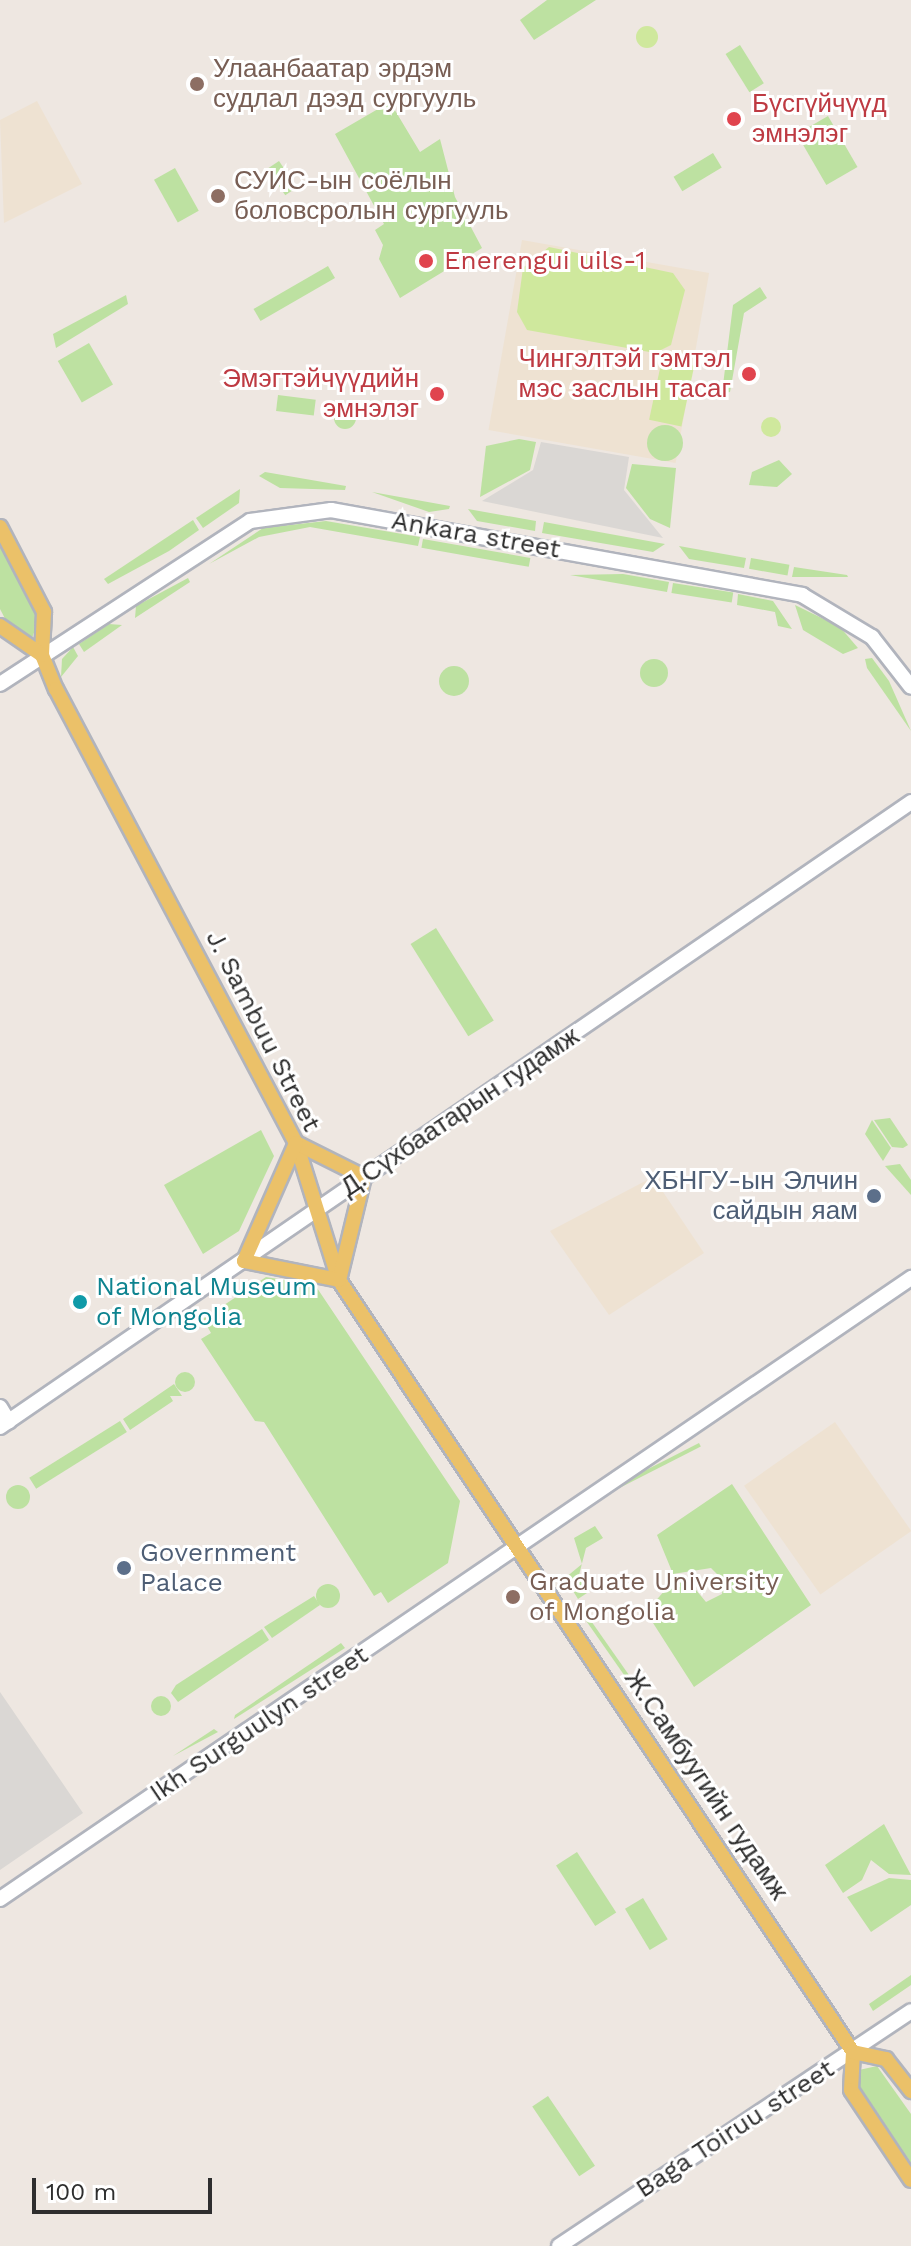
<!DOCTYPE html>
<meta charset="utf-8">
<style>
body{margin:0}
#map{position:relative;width:911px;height:2246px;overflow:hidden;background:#eee7e1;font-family:"Work Sans",sans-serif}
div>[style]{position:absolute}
.education>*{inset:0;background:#eee2d2;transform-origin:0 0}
.green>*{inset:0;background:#bde1a1;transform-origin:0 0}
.round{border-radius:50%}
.pitch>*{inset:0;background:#cfe89d;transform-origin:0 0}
.plaza>*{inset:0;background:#dad7d4}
.roads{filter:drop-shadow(2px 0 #b1b4bd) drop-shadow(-2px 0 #b1b4bd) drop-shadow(0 2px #b1b4bd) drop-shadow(0 -2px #b1b4bd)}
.secondary>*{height:14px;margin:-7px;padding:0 7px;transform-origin:7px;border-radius:7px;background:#fff}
.primary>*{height:14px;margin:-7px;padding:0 7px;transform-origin:7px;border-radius:7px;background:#ebc169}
.dots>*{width:22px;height:22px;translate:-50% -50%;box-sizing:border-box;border:4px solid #fff;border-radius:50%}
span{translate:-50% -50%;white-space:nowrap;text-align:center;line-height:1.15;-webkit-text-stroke:6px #fff;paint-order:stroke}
.education-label{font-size:26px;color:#785e54}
.left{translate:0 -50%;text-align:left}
.health-label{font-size:26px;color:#be3a42}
.right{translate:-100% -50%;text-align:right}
.street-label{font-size:26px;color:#2e2e2e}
.service-label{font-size:26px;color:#4e5e75}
.culture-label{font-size:26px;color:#0d838f}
.scale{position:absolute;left:32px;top:2178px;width:180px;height:36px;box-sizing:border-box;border:4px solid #2e2e2e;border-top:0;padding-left:10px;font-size:24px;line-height:28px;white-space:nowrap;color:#2e2e2e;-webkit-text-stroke:6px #fff;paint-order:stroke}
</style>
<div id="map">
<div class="education">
<i style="clip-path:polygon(37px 101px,82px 184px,4px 223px,0 120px)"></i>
<i style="left:522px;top:240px;width:190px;height:193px;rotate:10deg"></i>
<i style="clip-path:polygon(653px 1177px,704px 1253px,609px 1315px,550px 1231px)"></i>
<i style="left:835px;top:1422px;width:133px;height:111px;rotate:55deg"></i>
</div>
<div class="green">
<i style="clip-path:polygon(547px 0,596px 0,534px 40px,520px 20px)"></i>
<i style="left:740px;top:45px;width:45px;height:17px;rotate:58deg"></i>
<i style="clip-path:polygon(390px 102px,420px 152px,440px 139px,455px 197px,482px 248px,400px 298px,379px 259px,383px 245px,375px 230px,384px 224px,335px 134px)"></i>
<i style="left:828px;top:116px;width:59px;height:36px;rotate:60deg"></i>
<i style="left:713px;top:153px;width:17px;height:46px;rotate:59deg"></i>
<i style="left:279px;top:161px;width:32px;height:14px;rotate:56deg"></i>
<i style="left:175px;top:168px;width:49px;height:24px;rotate:61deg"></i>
<i style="left:328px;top:266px;width:14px;height:86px;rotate:60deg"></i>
<i style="clip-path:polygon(760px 287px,767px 298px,744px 313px,730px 392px,722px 393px,733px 305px)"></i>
<i style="clip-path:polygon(126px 295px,128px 304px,56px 348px,53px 334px)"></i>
<i style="left:89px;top:343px;width:48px;height:36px;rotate:60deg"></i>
<i style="left:278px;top:395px;width:38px;height:16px;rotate:7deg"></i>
<i class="round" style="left:334px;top:407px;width:22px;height:22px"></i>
<i class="round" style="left:647px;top:425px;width:36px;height:36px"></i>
<i style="clip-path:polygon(519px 439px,536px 442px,530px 470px,480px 497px,486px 446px)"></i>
<i style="clip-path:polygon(779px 460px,792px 474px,777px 487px,749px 485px,752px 472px)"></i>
<i style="clip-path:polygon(632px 464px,676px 468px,670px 528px,650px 519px,626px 488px)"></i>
<i style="clip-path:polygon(265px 472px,346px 486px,345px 490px,280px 488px,259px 476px)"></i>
<i style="clip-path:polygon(240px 489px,239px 503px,203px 528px,196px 518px)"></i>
<i style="clip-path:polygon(372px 492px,450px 506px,449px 509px,429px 512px)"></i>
<i style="clip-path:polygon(468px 509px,536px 521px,535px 531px,477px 521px)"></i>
<i style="clip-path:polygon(193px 520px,199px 530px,169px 551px,108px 584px,104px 579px)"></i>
<i style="clip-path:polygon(326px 521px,420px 537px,418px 546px,310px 527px,259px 537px,209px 564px,263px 528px)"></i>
<i style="clip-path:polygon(544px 522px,665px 544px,653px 552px,542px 533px)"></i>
<i style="left:423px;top:539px;width:109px;height:9px;rotate:10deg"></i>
<i style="clip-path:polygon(0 542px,40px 617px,32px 638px,11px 630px,0 609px)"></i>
<i style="clip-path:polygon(679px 546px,746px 558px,744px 568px,689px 559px)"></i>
<i style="left:751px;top:558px;width:39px;height:11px;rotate:10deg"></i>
<i style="clip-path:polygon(794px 567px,847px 575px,848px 577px,792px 577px)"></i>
<i style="clip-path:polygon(623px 574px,669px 582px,667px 592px,570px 575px)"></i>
<i style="clip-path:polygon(188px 578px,190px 582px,135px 618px,136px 606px)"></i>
<i style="left:673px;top:583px;width:61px;height:10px;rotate:9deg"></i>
<i style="clip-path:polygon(738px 594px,773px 601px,792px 629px,778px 626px,775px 612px,737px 605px)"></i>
<i style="clip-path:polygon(795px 605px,840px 627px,858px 648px,843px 654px,803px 630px)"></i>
<i style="clip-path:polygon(109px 624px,122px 625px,84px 652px,79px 644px)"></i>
<i style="clip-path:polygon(73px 647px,78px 656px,61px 677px,62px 659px)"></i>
<i style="clip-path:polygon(872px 658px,889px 681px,911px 731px,867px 668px,865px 659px)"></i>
<i class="round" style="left:640px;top:659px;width:28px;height:28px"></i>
<i class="round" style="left:439px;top:666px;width:30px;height:30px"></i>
<i style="left:436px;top:928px;width:109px;height:30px;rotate:58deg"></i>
<i style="clip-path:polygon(890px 1118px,908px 1145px,903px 1148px,892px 1147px,874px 1120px)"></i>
<i style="clip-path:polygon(872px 1120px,891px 1148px,883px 1161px,865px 1134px)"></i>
<i style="clip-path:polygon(261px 1130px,274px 1156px,239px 1231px,203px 1254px,164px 1185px)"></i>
<i style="clip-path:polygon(900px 1164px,911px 1180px,911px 1195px,885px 1166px)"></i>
<i style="clip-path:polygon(266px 1277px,315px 1285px,460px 1501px,448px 1563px,388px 1603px,381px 1592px,374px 1596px,264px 1422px,255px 1421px,201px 1339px,211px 1333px,203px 1319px)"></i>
<i class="round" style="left:175px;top:1372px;width:20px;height:20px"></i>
<i style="clip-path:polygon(174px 1384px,182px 1396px,170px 1396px,173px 1401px,130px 1430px,123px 1419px)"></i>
<i style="left:120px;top:1421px;width:13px;height:107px;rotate:58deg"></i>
<i style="left:699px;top:1443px;width:4px;height:115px;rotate:63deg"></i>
<i style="clip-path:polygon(732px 1484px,811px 1605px,694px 1687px,646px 1612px,672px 1582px,691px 1584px,706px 1602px,722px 1594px,724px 1581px,711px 1568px,673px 1574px,657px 1535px)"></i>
<i class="round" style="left:6px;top:1485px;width:24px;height:24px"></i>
<i style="clip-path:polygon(595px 1526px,603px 1538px,586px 1548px,579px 1575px,590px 1591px,578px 1599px,565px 1578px,582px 1564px,574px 1538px)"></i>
<i class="round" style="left:316px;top:1584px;width:24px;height:24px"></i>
<i style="clip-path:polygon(314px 1596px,320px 1605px,272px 1638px,264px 1627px)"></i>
<i style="left:582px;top:1608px;width:102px;height:4px;rotate:55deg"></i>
<i style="clip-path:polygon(262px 1629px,269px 1640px,178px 1702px,171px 1693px,176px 1685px)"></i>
<i style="clip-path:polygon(341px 1643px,345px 1648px,234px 1719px,235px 1715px)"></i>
<i class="round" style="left:151px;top:1696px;width:20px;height:20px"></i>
<i style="clip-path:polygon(214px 1729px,218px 1732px,173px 1756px)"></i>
<i style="clip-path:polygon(884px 1824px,911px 1875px,889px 1874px,871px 1860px,862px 1880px,843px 1893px,825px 1865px)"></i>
<i style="left:577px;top:1852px;width:72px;height:25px;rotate:57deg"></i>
<i style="clip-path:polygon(889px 1878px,911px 1880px,911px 1905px,871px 1932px,847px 1897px)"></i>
<i style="left:643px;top:1898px;width:48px;height:21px;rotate:59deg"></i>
<i style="clip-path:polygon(911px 1975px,911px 1985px,873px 2011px,869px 2004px)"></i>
<i style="clip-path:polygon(877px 2066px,911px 2114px,911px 2163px,860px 2087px,859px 2070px)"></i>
<i style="left:548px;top:2096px;width:84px;height:19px;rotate:56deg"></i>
</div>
<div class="pitch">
<i class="round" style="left:636px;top:26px;width:22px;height:22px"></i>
<i style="clip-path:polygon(549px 247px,673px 273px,685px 290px,671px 345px,655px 353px,527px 330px,517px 312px,523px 268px)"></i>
<i style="left:662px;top:359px;width:33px;height:62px;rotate:12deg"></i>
<i class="round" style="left:761px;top:417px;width:20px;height:20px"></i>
</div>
<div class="plaza">
<i style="clip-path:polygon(541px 442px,629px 457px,624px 490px,663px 538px,482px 501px,533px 470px)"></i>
<i style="clip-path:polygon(0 1692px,83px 1813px,0 1870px)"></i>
</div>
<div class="roads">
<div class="secondary">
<i style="left:0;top:684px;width:298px;rotate:-33.1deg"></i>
<i style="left:250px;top:521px;width:82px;rotate:-7.7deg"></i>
<i style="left:331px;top:510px;width:479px;rotate:10.2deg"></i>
<i style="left:802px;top:595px;width:82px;rotate:31deg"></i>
<i style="left:872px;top:637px;width:63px;rotate:52deg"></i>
<i style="left:0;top:1407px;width:17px;rotate:59deg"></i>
<i style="left:0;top:1427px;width:1105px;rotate:-34.45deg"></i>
<i style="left:0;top:1899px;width:1103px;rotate:-34.28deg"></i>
<i style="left:559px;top:2246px;width:423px;rotate:-33.7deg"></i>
</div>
<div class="primary">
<i style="left:0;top:527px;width:96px;rotate:62.6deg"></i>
<i style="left:44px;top:612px;width:43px;rotate:92.7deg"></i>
<i style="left:42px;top:655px;width:37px;rotate:68deg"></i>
<i style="left:56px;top:689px;width:514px;rotate:62.14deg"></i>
<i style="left:296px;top:1143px;width:144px;rotate:72.6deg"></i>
<i style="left:339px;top:1280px;width:927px;rotate:56.34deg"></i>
<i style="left:0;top:626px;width:51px;rotate:34.6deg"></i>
<i style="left:296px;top:1143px;width:76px;rotate:26.6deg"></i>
<i style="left:364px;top:1177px;width:106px;rotate:103.6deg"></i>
<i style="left:339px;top:1280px;width:97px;rotate:-168.7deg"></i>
<i style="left:244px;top:1261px;width:129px;rotate:-66.2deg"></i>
<i style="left:853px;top:2052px;width:38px;rotate:93deg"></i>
<i style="left:851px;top:2090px;width:108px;rotate:56.3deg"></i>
<i style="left:853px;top:2052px;width:34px;rotate:12deg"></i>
<i style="left:886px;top:2059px;width:41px;rotate:52deg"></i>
</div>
</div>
<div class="dots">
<i style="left:197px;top:84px;background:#8d6e63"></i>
<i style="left:734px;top:119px;background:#e0444e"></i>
<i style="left:218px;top:196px;background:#8d6e63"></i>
<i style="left:426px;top:261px;background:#e0444e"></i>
<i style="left:749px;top:374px;background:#e0444e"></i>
<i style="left:437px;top:394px;background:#e0444e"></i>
<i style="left:874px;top:1196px;background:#5c6f8a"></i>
<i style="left:80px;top:1302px;background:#0f9aa8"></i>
<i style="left:124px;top:1568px;background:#5c6f8a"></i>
<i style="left:513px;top:1597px;background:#8d6e63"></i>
</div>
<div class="education-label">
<span class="left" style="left:213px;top:84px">Улаанбаатар эрдэм<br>судлал дээд сургууль</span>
<span class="left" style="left:234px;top:196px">СУИС-ын соёлын<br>боловсролын сургууль</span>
<span class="left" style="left:529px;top:1597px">Graduate University<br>of Mongolia</span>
</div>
<div class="health-label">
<span class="left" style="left:752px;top:119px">Бүсгүйчүүд<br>эмнэлэг</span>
<span class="left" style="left:444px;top:261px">Enerengui uils-1</span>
<span class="right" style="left:731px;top:374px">Чингэлтэй гэмтэл<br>мэс заслын тасаг</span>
<span class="right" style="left:419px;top:394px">Эмэгтэйчүүдийн<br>эмнэлэг</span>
</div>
<div class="street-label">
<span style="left:476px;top:535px;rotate:10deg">Ankara street</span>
<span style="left:263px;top:1031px;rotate:63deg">J. Sambuu Street</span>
<span style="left:460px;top:1112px;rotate:-34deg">Д.Сүхбаатарын гудамж</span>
<span style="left:259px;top:1724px;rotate:-34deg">Ikh Surguulyn street</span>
<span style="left:706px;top:1785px;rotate:56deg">Ж.Самбуугийн гудамж</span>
<span style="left:735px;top:2129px;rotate:-33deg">Baga Toiruu street</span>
</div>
<div class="service-label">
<span class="right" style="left:858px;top:1196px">ХБНГУ-ын Элчин<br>сайдын яам</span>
<span class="left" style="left:140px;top:1568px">Government<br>Palace</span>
</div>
<div class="culture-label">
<span class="left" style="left:96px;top:1302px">National Museum<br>of Mongolia</span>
</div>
<div class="scale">100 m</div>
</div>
